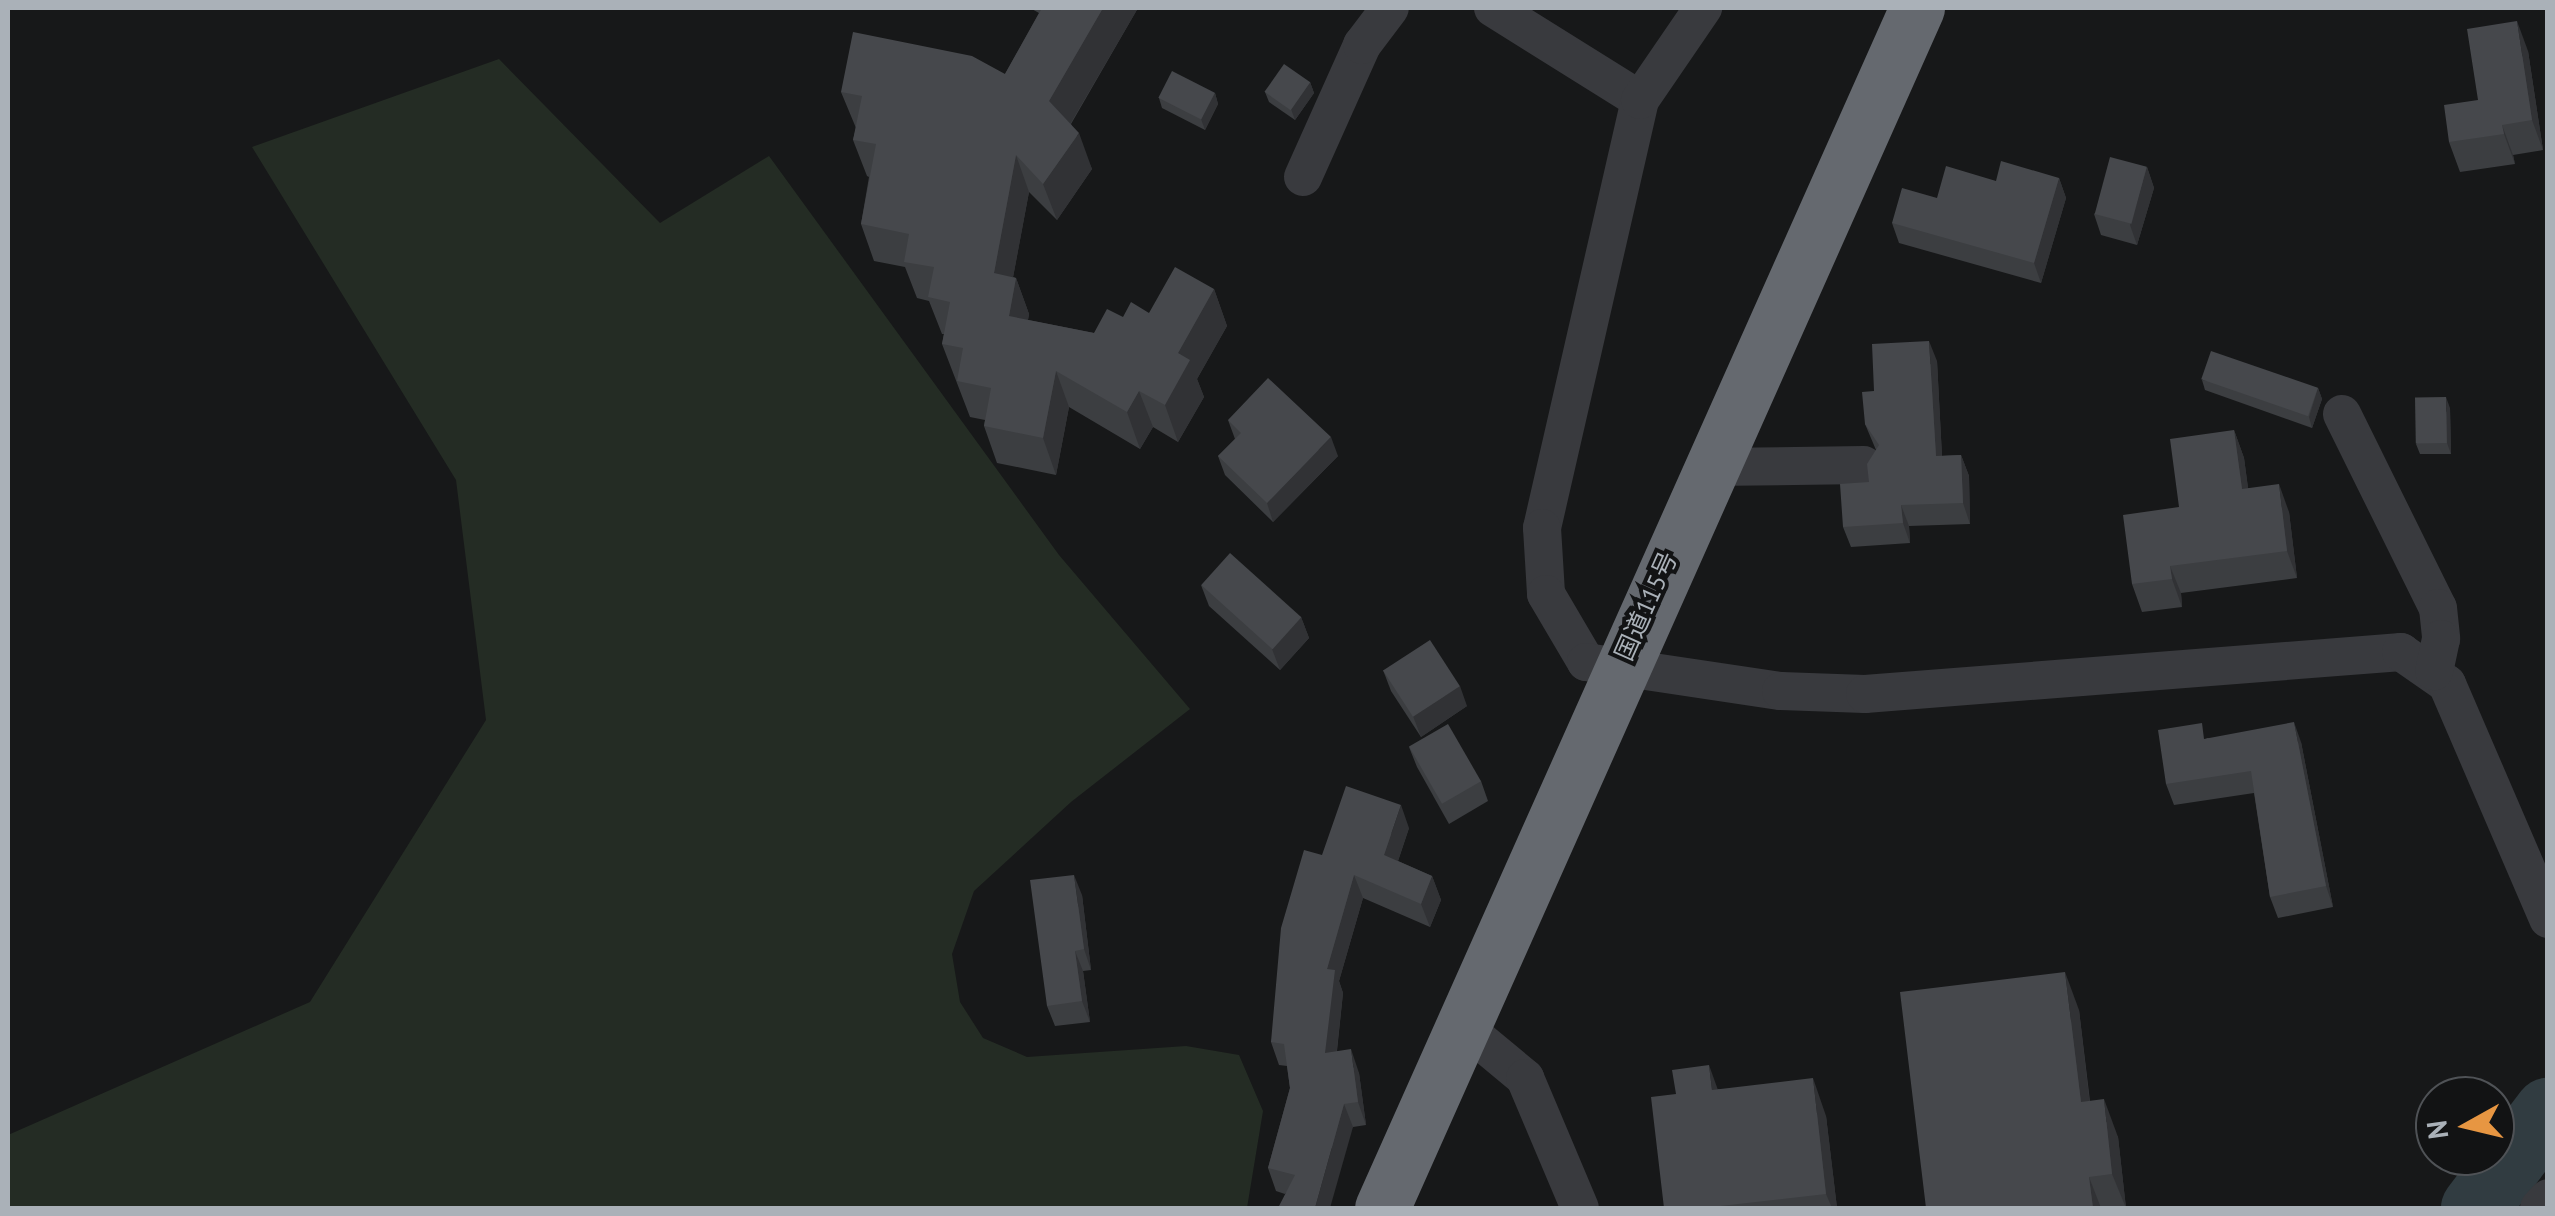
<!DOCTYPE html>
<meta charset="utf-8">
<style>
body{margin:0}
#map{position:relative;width:2555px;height:1216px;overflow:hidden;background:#171819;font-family:"PT Sans","Noto Sans JP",sans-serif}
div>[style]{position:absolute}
.green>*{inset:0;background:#242c24}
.river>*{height:68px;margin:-34px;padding:0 34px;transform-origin:34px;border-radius:34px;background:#313c41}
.street>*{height:38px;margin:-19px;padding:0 19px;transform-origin:19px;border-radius:19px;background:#393a3e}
.highway>*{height:55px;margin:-27.5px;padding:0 27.5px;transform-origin:27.5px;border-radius:27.5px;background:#65696f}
.wall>*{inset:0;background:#3c3e41}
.shaded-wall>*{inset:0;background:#313235}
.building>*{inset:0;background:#46484c;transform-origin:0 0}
span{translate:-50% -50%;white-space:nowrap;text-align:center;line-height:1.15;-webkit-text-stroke:8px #121314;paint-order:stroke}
.street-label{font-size:25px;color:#aab1b8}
.frame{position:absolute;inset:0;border:10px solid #aab1b8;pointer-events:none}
.north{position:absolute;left:2415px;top:1076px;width:100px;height:100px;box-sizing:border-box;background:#121314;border:2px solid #4f5256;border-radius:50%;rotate:262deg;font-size:28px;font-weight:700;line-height:40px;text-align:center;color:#aab1b8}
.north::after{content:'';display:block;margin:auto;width:35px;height:45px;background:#e79642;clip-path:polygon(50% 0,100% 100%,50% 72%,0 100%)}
</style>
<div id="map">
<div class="green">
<i style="clip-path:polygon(499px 59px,660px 223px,769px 156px,1059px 555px,1190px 709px,1071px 802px,974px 891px,952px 954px,960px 1002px,983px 1038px,1027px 1057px,1186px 1046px,1239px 1055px,1263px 1111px,1247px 1208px,8px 1208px,8px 1135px,310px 1002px,486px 720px,456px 480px,252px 147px)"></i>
</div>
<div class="river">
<i style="left:2475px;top:1208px;width:121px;rotate:-52.8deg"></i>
</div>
<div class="street">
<i style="left:1493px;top:8px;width:173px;rotate:32deg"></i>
<i style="left:1640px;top:100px;width:439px;rotate:102.9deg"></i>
<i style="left:1542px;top:528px;width:66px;rotate:86.5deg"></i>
<i style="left:1546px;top:594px;width:79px;rotate:59.5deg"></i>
<i style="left:1586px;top:662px;width:197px;rotate:8.5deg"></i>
<i style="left:1781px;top:691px;width:84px;rotate:2deg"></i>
<i style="left:1865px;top:694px;width:538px;rotate:-4.48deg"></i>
<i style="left:2401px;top:652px;width:56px;rotate:34.8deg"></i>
<i style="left:2447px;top:684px;width:256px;rotate:66.7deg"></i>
<i style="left:1640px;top:100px;width:112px;rotate:-55.6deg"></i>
<i style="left:1303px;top:177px;width:145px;rotate:-65.9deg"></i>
<i style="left:1362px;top:45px;width:46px;rotate:-52.9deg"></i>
<i style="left:2342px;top:414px;width:216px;rotate:63.7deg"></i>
<i style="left:2438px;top:608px;width:31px;rotate:84deg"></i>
<i style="left:2441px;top:639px;width:33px;rotate:102deg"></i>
<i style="left:1709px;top:467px;width:155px;rotate:-0.7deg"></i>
<i style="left:1466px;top:1029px;width:77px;rotate:39.7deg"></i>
<i style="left:1525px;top:1078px;width:141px;rotate:67.1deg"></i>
<i style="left:2539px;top:1208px;width:13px;rotate:-48deg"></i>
</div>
<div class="highway">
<i style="left:1382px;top:1208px;width:1314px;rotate:-65.97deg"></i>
</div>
<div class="wall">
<i style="clip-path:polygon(1030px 8px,1138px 8px,1071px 124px,1092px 169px,1057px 220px,1029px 192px,1013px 277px,1016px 278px,1029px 314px,1028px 320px,1094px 333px,1123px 317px,1149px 313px,1214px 289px,1227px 326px,1197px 379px,1204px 397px,1178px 442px,1153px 427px,1140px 449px,1069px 407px,1056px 475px,997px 463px,984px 426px,985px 420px,970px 417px,942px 344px,944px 334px,942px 334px,929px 301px,917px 298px,905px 267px,874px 261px,861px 224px,869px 177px,867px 176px,853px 140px,856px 128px,841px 92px,1005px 74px,1039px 13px)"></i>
<i style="clip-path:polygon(2528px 51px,2543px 150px,2513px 155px,2515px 164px,2460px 172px,2449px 142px,2478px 100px)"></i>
<i style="clip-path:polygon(1310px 82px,1314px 93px,1295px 120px,1269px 102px,1265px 92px)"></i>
<i style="clip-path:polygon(1215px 93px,1218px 104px,1205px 130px,1162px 108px,1159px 98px)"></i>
<i style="clip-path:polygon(2147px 167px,2154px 188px,2137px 245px,2101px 235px,2094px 214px)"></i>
<i style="clip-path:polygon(2059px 178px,2066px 198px,2041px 283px,1899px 243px,1892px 223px,1937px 198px,1996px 181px)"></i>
<i style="clip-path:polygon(1937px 361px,1942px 456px,1961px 455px,1969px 476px,1970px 524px,1909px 526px,1910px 543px,1851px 547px,1843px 527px,1869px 482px,1876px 450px,1865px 424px,1874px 391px)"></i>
<i style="clip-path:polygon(2202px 380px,2318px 388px,2322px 399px,2312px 428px,2205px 390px)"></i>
<i style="clip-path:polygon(2450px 408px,2451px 454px,2420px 454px,2416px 444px)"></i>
<i style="clip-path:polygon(1228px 420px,1338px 456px,1273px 522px,1225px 475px,1218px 456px,1235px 439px)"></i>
<i style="clip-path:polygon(2234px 430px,2244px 458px,2248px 488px,2289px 512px,2297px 578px,2181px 593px,2182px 607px,2142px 612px,2132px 584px,2179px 507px)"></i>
<i style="clip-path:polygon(1201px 585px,1301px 617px,1309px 638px,1280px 670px,1209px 606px)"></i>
<i style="clip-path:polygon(1383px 670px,1467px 706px,1421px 737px,1391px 691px)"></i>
<i style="clip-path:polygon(2207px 738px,2301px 742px,2333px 907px,2278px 918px,2270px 897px,2254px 793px,2174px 805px,2166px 784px)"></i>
<i style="clip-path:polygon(1409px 747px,1481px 781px,1488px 801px,1449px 824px,1417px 767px)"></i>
<i style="clip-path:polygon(1409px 828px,1398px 861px,1432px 876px,1441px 900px,1430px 927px,1363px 898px,1339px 981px,1343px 993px,1337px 1051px,1359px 1073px,1366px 1125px,1353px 1127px,1285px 1194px,1276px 1191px,1268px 1168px,1290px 1088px,1287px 1066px,1279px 1065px,1271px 1042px,1322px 855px)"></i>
<i style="clip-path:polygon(1082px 895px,1091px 970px,1083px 971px,1090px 1022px,1055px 1026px,1047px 1006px)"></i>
<i style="clip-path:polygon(2079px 1010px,2090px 1101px,2118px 1137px,2126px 1208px,1926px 1208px)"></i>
<i style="clip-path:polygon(1718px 1089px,1826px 1116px,1837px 1208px,1664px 1208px)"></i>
</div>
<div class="shaded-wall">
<i style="clip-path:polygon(1103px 8px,1138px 8px,1062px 138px,1049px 101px)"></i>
<i style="clip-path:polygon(2517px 21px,2528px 51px,2543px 150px,2532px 120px)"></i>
<i style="clip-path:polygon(1310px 82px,1314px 93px,1295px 120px,1291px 109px)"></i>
<i style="clip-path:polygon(1215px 93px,1218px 104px,1205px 130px,1201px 119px)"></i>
<i style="clip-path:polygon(2502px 125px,2513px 155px,2515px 164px,2504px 134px)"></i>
<i style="clip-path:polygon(1079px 133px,1092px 169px,1057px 220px,1043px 184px)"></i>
<i style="clip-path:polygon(1016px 155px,1029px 192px,1007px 310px,994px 273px)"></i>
<i style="clip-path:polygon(2147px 167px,2154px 188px,2137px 245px,2130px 225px)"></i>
<i style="clip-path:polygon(2059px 178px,2066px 198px,2041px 283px,2034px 263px)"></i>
<i style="clip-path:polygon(1016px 278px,1029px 314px,1022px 353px,1009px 316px)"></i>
<i style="clip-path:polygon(1214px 289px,1227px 326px,1197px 379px,1204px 397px,1178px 442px,1165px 405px,1178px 353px)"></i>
<i style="clip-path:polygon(1929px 341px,1937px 361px,1943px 476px,1936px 456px)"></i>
<i style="clip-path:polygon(1056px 371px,1069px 407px,1056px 475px,1043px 438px)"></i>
<i style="clip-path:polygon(2318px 388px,2322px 399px,2312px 428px,2309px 417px)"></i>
<i style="clip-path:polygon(1139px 391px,1153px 427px,1140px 449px,1127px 412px)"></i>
<i style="clip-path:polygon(2446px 397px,2450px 408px,2451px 454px,2447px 443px)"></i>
<i style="clip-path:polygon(2234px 430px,2244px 458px,2252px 517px,2242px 489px)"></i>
<i style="clip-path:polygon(1331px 437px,1338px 456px,1273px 522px,1267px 503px)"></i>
<i style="clip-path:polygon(1961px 455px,1969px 476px,1970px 524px,1963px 503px)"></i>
<i style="clip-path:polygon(2279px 484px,2289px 512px,2297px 578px,2287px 551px)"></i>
<i style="clip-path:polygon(1901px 505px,1909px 526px,1910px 543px,1903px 523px)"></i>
<i style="clip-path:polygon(2170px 566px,2181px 593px,2182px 607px,2172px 579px)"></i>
<i style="clip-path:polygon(1301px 617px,1309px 638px,1280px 670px,1272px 649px)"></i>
<i style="clip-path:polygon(1460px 686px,1467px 706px,1421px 737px,1413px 716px)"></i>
<i style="clip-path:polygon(2294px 722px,2301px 742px,2333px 907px,2326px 886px)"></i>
<i style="clip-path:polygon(1401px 805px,1409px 828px,1392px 879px,1384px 855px)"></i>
<i style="clip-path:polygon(1074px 875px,1082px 895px,1091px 970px,1084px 949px)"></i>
<i style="clip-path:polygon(1354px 875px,1363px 898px,1339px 981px,1343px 993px,1334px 1076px,1325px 1053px,1327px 969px)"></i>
<i style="clip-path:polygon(1432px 876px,1441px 900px,1430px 927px,1421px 904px)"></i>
<i style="clip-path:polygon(1075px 951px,1083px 971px,1090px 1022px,1082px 1001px)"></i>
<i style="clip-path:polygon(2065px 972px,2079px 1010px,2094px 1140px,2081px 1102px)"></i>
<i style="clip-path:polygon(1351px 1049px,1359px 1073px,1366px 1125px,1358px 1102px)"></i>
<i style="clip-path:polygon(1709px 1065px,1723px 1104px,1712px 1090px)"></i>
<i style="clip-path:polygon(1813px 1078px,1826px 1116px,1837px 1208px,1832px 1208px,1826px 1194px)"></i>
<i style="clip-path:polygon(2104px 1099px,2118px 1137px,2126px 1208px,2112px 1174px)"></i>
<i style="clip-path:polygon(1344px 1104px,1353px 1127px,1330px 1208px,1315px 1208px)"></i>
<i style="clip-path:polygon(2089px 1177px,2101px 1208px,2093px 1208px)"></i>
</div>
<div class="building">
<i style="clip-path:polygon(1042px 8px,1103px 8px,1049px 101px,1079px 133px,1043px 184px,1016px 155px,994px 273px,1016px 278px,1009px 316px,1094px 333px,1107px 309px,1123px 317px,1131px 302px,1149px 313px,1175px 267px,1214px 289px,1178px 353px,1190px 360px,1165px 405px,1139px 391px,1127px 412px,1056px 371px,1043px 438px,984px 426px,991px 388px,957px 381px,963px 348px,942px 344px,950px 302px,928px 297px,934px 267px,904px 262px,909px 234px,861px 224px,876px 144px,853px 140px,862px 96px,841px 92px,853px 32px,972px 56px,1005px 74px)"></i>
<i style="clip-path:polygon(2517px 21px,2532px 120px,2502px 125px,2504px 134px,2449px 142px,2444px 105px,2478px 100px,2467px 29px)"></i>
<i style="left:1284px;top:64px;width:32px;height:34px;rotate:35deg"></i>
<i style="left:1172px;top:71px;width:48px;height:30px;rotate:27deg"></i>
<i style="left:2110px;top:157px;width:38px;height:59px;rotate:15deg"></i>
<i style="clip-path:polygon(2001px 161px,2059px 178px,2034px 263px,1892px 223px,1902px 188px,1937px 198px,1946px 166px,1996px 181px)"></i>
<i style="clip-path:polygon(1929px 341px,1936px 456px,1961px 455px,1963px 503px,1901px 505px,1903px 523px,1843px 527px,1840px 484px,1869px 482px,1867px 464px,1879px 445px,1865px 424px,1862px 392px,1874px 391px,1872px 344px)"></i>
<i style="left:2211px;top:351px;width:113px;height:30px;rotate:19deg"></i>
<i style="clip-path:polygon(1268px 378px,1331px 437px,1267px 503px,1218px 456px,1241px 433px,1228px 420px)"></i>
<i style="left:2446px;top:397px;width:46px;height:31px;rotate:89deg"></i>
<i style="clip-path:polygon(2234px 430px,2242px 489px,2279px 484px,2287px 551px,2170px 566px,2172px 579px,2132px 584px,2123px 515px,2179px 507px,2170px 439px)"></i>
<i style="left:1230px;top:553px;width:96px;height:43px;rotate:42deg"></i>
<i style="left:1430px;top:640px;width:55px;height:56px;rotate:57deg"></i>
<i style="clip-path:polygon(2294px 722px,2326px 886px,2270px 897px,2251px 771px,2166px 784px,2158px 730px,2202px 723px,2204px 739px)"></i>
<i style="left:1448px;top:724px;width:66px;height:45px;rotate:60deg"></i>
<i style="clip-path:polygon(1346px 786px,1401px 805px,1384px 855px,1432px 876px,1421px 904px,1354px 875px,1327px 969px,1335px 970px,1325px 1053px,1351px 1049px,1358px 1102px,1344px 1104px,1315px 1208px,1278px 1208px,1295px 1175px,1268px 1168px,1290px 1088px,1284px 1044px,1271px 1042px,1281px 928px,1304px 850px,1322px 855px)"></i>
<i style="clip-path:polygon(1074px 875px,1084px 949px,1075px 951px,1082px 1001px,1047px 1006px,1030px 880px)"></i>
<i style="clip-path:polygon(2065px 972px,2081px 1102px,2104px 1099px,2112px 1174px,2089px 1177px,2093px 1208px,1926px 1208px,1900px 992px)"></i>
<i style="clip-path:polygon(1709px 1065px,1712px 1090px,1813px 1078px,1826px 1194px,1703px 1208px,1664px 1208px,1651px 1097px,1676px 1094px,1672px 1070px)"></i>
</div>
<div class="street-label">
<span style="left:1646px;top:606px;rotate:-66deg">国道115号</span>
</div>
<div class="frame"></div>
<div class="north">N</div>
</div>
